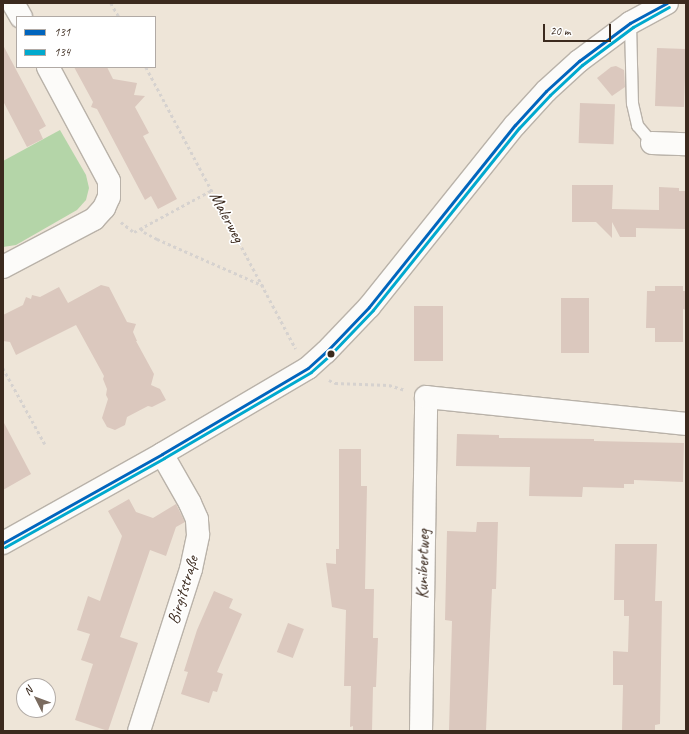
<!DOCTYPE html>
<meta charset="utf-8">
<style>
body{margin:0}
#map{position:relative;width:689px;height:734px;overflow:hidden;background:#eee5d8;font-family:Caveat,sans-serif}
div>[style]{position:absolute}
.green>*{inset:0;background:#b4d5a8}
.building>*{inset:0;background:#dbc8be;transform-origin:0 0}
.path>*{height:2.5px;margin-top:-1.25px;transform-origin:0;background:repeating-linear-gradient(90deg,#d6d2cf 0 3px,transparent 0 6px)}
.roads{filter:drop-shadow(1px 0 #b9b2a9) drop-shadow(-1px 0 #b9b2a9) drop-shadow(0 1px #b9b2a9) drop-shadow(0 -1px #b9b2a9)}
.service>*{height:11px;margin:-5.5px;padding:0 5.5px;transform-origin:5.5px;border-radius:5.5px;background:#fcfbf9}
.minor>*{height:22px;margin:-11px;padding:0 11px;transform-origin:11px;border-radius:11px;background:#fcfbf9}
.tertiary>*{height:22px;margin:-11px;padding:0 11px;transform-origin:11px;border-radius:11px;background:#fcfbf9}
.bus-1>*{height:3px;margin:-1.5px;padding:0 1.5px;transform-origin:1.5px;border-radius:1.5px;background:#0065bd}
.bus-2>*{height:3px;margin:-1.5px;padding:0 1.5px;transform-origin:1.5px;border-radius:1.5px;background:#00a9ce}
.dots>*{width:11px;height:11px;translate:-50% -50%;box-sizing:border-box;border:2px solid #fff;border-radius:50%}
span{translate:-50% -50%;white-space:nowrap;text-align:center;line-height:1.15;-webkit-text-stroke:3.5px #fff;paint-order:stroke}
.street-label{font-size:17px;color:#3b2a1e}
.frame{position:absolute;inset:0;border:4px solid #3b2a1e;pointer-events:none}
.legend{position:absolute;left:16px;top:16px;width:140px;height:52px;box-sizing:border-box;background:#fff;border:1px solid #b1aaa5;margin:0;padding:5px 7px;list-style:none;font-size:12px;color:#3b2a1e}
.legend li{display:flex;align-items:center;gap:8px;height:20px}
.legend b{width:20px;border:1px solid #b1aaa5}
.north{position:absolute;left:16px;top:678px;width:40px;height:40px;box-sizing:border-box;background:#fff;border:1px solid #b1aaa5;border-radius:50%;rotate:312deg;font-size:11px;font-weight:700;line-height:16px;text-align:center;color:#3b2a1e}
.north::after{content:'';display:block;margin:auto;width:14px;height:18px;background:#7a6b5f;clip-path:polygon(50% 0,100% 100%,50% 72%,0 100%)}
.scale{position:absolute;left:543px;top:24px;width:68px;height:18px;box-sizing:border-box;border:2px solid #3b2a1e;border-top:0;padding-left:5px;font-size:12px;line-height:14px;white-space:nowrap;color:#3b2a1e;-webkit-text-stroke:3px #fff;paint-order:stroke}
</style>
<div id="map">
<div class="green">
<i style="clip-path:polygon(60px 130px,86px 175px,89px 188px,86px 200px,77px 210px,16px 245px,3px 247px,3px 161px)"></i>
</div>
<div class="building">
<i style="clip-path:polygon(3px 45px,46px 126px,39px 130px,43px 139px,27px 147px,3px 101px)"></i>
<i style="left:657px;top:48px;width:29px;height:58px;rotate:2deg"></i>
<i style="clip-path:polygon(616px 66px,624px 70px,625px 87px,612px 96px,597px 78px,611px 67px)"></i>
<i style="clip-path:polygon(74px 67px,107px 67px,113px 79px,137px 83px,134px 95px,145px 96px,135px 107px,149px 133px,143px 136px,177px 199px,158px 209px,151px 196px,145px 200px,97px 109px,91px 107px,93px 102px)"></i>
<i style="left:580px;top:103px;width:35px;height:40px;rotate:2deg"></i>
<i style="clip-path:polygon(572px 185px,613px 185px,612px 209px,659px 210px,659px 187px,679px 188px,679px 191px,686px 191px,686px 229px,636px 228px,636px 237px,620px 237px,612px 222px,612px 238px,596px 222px,572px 222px)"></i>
<i style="clip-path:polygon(101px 285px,109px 287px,127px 322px,136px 324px,133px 332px,137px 341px,136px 341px,154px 374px,151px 385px,160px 389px,166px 400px,152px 407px,148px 406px,127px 417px,125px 425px,115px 430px,107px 427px,102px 418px,108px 399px,106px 395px,107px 389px,103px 379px,104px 376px,76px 325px,16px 355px,10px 342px,3px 341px,3px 315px,23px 305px,26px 297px,31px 299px,32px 295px,40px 297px,59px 287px,68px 303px)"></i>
<i style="clip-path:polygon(655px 286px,683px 286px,683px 291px,686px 291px,686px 310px,683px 309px,683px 342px,655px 342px,655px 328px,646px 328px,647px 291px,655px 291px)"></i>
<i style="left:561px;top:298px;width:28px;height:55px"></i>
<i style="left:414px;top:306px;width:29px;height:55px"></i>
<i style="clip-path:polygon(3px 421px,31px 474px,3px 490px)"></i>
<i style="clip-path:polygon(457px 434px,499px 435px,499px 438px,594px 439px,594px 441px,684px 443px,683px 482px,634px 480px,634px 484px,624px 484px,624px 488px,583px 487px,582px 497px,529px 496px,530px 467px,456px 466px)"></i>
<i style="clip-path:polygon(339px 449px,361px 449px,361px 486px,367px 486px,365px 589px,374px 589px,373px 638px,378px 638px,376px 687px,373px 687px,372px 731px,353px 731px,353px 726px,350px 727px,351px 686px,344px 686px,346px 610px,332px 607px,326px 563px,336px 564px,336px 549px,339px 549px)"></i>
<i style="clip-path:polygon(129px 499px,136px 512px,153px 518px,176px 504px,185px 522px,176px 527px,166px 556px,150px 550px,120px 637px,138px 643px,108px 731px,75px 720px,93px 664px,81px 660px,90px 634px,77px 630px,88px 596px,100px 601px,122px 536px,108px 511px)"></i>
<i style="clip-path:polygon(477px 522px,498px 522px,496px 589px,492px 589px,486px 731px,449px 730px,452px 621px,445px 620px,447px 531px,476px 532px)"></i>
<i style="clip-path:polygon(615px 544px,657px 544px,655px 601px,662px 601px,660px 724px,655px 725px,655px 731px,622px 731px,623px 685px,613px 685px,613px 651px,628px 652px,629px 616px,624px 616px,624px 600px,614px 600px)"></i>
<i style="clip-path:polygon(214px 591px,233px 599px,229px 608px,242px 614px,217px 672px,223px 674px,217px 692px,213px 691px,209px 703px,181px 694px,188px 672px,184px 671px,197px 630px)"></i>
<i style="left:288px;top:623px;width:17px;height:31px;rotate:21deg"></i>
</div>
<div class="path">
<i style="left:111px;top:3px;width:16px;rotate:60deg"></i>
<i style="left:146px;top:67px;width:319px;rotate:62deg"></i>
<i style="left:121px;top:222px;width:16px;rotate:38deg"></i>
<i style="left:134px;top:232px;width:89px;rotate:-28.3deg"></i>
<i style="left:141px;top:228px;width:5px;rotate:53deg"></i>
<i style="left:144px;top:232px;width:15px;rotate:28deg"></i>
<i style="left:157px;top:239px;width:117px;rotate:23.7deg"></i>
<i style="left:3px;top:368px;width:87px;rotate:61.1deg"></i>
<i style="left:329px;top:380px;width:7px;rotate:27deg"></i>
<i style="left:335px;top:383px;width:54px;rotate:2.1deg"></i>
<i style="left:389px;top:385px;width:17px;rotate:17deg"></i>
</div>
<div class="roads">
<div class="service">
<i style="left:630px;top:23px;width:80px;rotate:88.6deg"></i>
<i style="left:632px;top:103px;width:23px;rotate:77deg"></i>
<i style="left:637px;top:125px;width:23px;rotate:50deg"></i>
</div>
<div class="minor">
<i style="left:13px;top:3px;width:16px;rotate:60deg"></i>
<i style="left:652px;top:143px;width:34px;rotate:2deg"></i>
<i style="left:3px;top:267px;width:103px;rotate:-27.8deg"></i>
<i style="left:94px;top:219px;width:15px;rotate:-48deg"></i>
<i style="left:104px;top:208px;width:12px;rotate:-66deg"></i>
<i style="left:109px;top:197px;width:16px;rotate:-90deg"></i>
<i style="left:109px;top:181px;width:129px;rotate:-118.2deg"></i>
<i style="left:139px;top:731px;width:170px;rotate:-72.2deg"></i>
<i style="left:191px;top:569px;width:35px;rotate:-78deg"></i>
<i style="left:198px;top:535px;width:16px;rotate:-94deg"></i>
<i style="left:197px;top:519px;width:17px;rotate:-114deg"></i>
<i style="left:190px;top:503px;width:56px;rotate:-119.7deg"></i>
<i style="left:421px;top:731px;width:334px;rotate:-89.1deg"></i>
<i style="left:426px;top:397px;width:261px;rotate:5.9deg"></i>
</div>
<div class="tertiary">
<i style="left:3px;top:543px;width:182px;rotate:-29.2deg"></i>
<i style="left:162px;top:454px;width:169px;rotate:-30.5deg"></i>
<i style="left:308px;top:368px;width:24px;rotate:-42deg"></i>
<i style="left:326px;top:352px;width:62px;rotate:-46.3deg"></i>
<i style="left:369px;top:307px;width:233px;rotate:-51.3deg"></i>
<i style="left:515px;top:125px;width:46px;rotate:-47.6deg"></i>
<i style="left:546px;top:91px;width:45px;rotate:-42.3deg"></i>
<i style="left:579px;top:61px;width:64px;rotate:-36.7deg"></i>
<i style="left:630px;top:23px;width:42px;rotate:-28.4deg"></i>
</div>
</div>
<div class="bus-1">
<i style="left:3px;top:543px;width:182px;rotate:-29.2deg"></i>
<i style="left:162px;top:454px;width:169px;rotate:-30.5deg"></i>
<i style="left:308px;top:368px;width:24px;rotate:-42deg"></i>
<i style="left:326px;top:352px;width:62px;rotate:-46.3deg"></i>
<i style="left:369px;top:307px;width:233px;rotate:-51.3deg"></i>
<i style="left:515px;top:125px;width:46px;rotate:-47.6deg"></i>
<i style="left:546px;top:91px;width:45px;rotate:-42.3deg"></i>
<i style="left:579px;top:61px;width:64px;rotate:-36.7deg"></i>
<i style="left:630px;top:23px;width:42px;rotate:-28.4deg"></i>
</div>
<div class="bus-2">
<i style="left:5px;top:547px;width:182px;rotate:-29.2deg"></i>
<i style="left:164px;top:458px;width:170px;rotate:-30.3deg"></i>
<i style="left:311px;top:372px;width:25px;rotate:-42deg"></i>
<i style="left:330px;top:355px;width:62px;rotate:-46.3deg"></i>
<i style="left:373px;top:310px;width:233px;rotate:-51.3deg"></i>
<i style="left:519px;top:128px;width:45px;rotate:-46.8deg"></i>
<i style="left:550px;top:95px;width:44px;rotate:-43.2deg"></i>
<i style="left:582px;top:65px;width:64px;rotate:-36.7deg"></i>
<i style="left:633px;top:27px;width:41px;rotate:-29.1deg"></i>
</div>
<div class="dots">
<i style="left:331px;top:354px;background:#3b2a1e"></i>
</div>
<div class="street-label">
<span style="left:227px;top:217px;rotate:62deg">Malerweg</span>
<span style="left:423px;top:564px;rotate:-89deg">Kunibertweg</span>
<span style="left:183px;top:590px;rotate:-73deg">Birgitstraße</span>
</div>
<div class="frame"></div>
<ul class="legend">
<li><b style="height:5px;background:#0065bd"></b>131</li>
<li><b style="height:5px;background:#00a9ce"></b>134</li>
</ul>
<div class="north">N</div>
<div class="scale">20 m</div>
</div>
